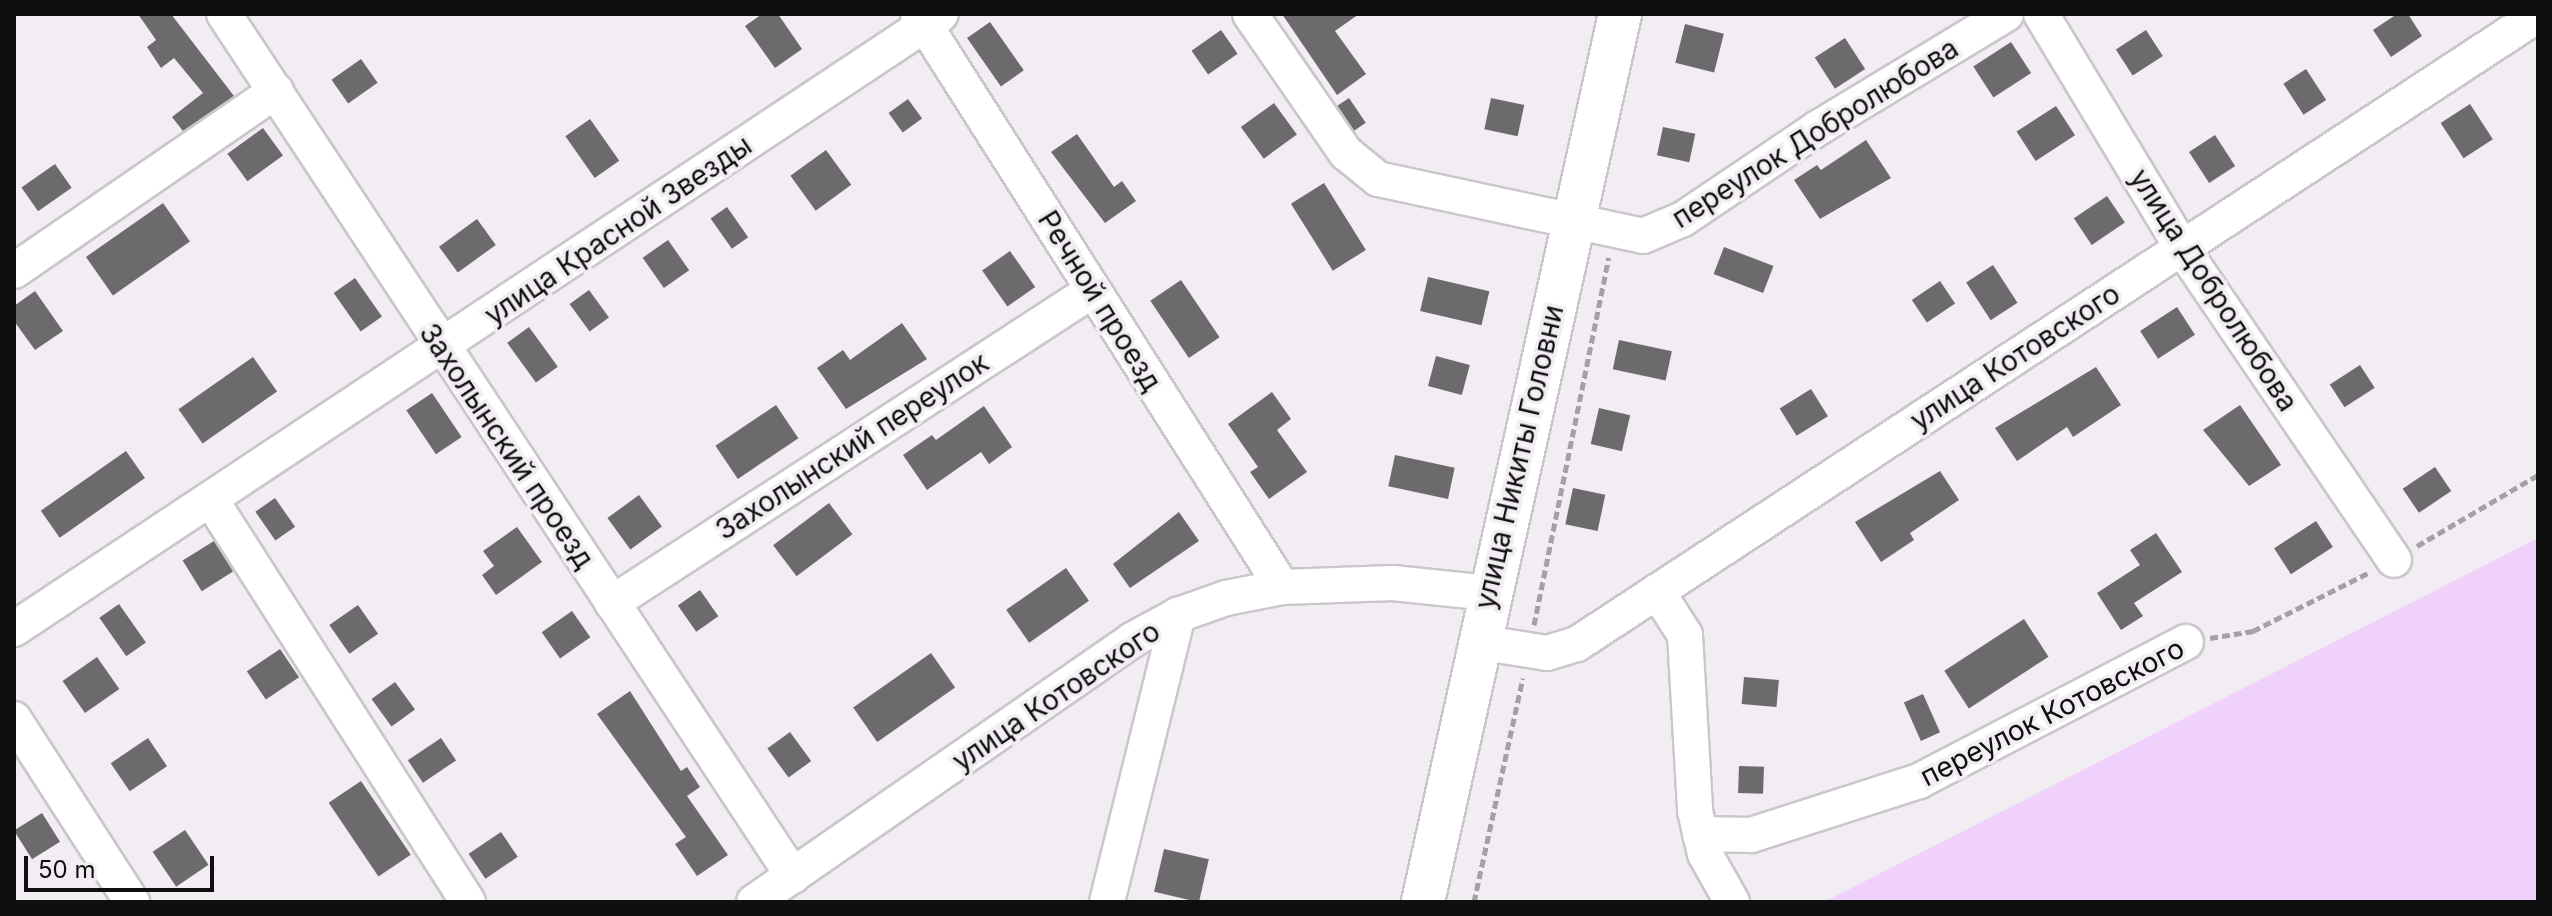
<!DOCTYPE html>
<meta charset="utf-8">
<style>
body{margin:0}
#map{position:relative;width:2552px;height:916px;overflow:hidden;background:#f1edf2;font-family:Inter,sans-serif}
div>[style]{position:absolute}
.green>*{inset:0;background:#f0d1fb}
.building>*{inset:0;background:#6d6a6e;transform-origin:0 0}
.path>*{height:5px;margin-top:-2.5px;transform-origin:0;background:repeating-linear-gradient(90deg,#a4a1a5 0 8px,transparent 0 12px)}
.roads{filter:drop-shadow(2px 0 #cac6cb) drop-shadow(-2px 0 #cac6cb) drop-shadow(0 2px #cac6cb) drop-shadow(0 -2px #cac6cb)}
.minor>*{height:34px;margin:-17px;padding:0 17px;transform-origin:17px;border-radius:17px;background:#fff}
.major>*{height:42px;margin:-21px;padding:0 21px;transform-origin:21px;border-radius:21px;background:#fff}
span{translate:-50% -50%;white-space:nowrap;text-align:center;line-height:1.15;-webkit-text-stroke:7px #f1edf2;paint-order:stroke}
.street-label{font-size:28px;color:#100f10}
.frame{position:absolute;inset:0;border:16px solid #100f10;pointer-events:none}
.scale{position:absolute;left:24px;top:856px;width:190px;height:36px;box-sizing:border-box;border:4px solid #100f10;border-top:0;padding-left:10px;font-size:24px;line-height:28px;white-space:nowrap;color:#100f10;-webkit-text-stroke:6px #f1edf2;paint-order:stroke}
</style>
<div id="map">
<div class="green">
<i style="clip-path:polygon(2538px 538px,2538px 902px,1824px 902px)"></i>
</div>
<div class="building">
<i style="clip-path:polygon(138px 14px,171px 14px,234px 96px,183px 131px,172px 117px,203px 93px,174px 58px,161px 68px,147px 47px,156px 40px)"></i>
<i style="clip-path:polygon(762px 14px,778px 14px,802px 49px,775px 68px,745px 26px)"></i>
<i style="clip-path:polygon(1282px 14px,1359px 14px,1335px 31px,1366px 74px,1337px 95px)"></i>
<i style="clip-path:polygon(2397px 14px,2408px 14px,2422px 36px,2391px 57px,2373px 30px)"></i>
<i style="left:990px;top:22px;width:59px;height:28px;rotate:55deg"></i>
<i style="left:1685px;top:24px;width:40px;height:40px;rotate:14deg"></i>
<i style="left:1221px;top:30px;width:29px;height:36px;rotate:55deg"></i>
<i style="left:2146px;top:30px;width:31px;height:36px;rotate:57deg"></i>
<i style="left:1845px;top:38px;width:37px;height:36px;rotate:57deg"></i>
<i style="left:2011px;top:42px;width:37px;height:45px;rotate:57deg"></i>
<i style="left:361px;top:59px;width:29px;height:36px;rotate:55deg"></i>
<i style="left:2306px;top:69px;width:37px;height:27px;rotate:57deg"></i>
<i style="left:1349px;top:98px;width:30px;height:14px;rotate:56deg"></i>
<i style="left:1491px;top:98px;width:34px;height:32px;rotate:12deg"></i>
<i style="left:908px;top:99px;width:24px;height:24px;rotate:54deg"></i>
<i style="left:1274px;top:103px;width:39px;height:41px;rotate:54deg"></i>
<i style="left:2470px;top:104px;width:42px;height:35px;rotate:57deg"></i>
<i style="left:2056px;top:106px;width:35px;height:47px;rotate:57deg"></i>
<i style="left:590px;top:119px;width:51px;height:30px;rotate:55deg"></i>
<i style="left:1663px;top:127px;width:33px;height:29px;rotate:12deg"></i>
<i style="left:263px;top:128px;width:34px;height:44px;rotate:54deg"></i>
<i style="clip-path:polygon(1077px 134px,1114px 187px,1122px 181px,1136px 201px,1105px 223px,1051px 152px)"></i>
<i style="left:2215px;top:135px;width:37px;height:31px;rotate:57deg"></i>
<i style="clip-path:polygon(1866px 140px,1891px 178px,1820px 219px,1794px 180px,1817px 165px,1821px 170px)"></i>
<i style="left:826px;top:150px;width:43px;height:44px;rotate:54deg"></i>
<i style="left:55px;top:164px;width:29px;height:41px;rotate:55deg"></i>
<i style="left:1324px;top:183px;width:79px;height:39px;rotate:58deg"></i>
<i style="left:2107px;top:196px;width:32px;height:40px;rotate:56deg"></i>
<i style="left:163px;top:203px;width:47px;height:94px;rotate:55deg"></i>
<i style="left:727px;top:207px;width:37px;height:20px;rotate:55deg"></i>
<i style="left:477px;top:219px;width:32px;height:47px;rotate:54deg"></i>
<i style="left:668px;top:240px;width:37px;height:31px;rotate:55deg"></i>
<i style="left:1724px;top:247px;width:53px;height:29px;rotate:21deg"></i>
<i style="left:1010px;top:251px;width:44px;height:34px;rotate:55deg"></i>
<i style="left:1993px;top:265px;width:45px;height:32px;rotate:57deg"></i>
<i style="left:1428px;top:277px;width:63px;height:35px;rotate:13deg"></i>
<i style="left:355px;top:278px;width:47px;height:26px;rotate:55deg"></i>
<i style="left:1181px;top:280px;width:69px;height:37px;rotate:56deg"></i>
<i style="left:1940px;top:281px;width:27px;height:34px;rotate:56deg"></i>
<i style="left:589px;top:290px;width:34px;height:24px;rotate:54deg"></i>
<i style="clip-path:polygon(35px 291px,63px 331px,35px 350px,14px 321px,14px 306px)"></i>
<i style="left:2177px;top:307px;width:33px;height:44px;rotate:57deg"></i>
<i style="clip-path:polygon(902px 323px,927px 359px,846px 409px,817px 368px,843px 350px,850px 360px)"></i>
<i style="left:529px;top:327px;width:49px;height:27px;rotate:54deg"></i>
<i style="left:1619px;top:340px;width:54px;height:30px;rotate:12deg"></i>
<i style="left:1436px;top:356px;width:35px;height:31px;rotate:15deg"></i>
<i style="left:253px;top:357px;width:42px;height:91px;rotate:55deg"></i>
<i style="left:2360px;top:365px;width:27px;height:36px;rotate:57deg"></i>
<i style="clip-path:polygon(2096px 367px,2121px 405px,2073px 437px,2067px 427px,2017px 461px,1995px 428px)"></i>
<i style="left:1811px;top:389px;width:32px;height:37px;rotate:58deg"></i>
<i style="clip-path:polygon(1272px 392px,1291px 419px,1277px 430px,1307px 472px,1269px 499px,1250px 472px,1258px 467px,1228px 424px)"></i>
<i style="left:432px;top:393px;width:53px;height:31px;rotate:56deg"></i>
<i style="left:776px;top:405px;width:40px;height:73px;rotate:56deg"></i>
<i style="clip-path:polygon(2240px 405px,2281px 465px,2249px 486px,2203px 430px)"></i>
<i style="clip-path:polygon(984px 406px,1012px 447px,989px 464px,981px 452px,927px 490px,903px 455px,932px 435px,936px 440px)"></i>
<i style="left:1599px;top:408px;width:32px;height:37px;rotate:13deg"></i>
<i style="left:126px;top:451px;width:33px;height:104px;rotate:55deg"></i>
<i style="left:1395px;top:455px;width:61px;height:32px;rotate:12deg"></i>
<i style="left:2435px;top:467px;width:29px;height:39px;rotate:56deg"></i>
<i style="clip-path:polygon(1940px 471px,1959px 500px,1910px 533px,1914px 540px,1881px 562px,1855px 522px)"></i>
<i style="left:1573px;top:488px;width:33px;height:37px;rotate:12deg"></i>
<i style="left:639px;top:495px;width:39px;height:39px;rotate:54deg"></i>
<i style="left:275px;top:498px;width:35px;height:24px;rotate:55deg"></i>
<i style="left:829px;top:503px;width:39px;height:70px;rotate:53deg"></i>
<i style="clip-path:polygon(1179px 512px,1199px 541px,1130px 588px,1113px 564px)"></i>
<i style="left:2316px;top:521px;width:31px;height:50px;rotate:57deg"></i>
<i style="clip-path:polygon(517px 527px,542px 562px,496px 595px,482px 575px,494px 566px,483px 551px)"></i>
<i style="clip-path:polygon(2156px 533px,2182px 572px,2134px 603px,2143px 616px,2121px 630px,2097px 593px,2140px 565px,2130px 550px)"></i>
<i style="left:214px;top:541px;width:36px;height:37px;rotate:58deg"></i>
<i style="left:1066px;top:568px;width:40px;height:73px;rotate:55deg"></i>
<i style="left:700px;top:590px;width:32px;height:27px;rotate:55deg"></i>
<i style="left:119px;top:604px;width:47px;height:24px;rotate:55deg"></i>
<i style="left:358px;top:605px;width:35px;height:35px;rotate:55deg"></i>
<i style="left:572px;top:611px;width:32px;height:37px;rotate:55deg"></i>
<i style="left:2024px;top:619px;width:45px;height:95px;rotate:57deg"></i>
<i style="left:280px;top:649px;width:34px;height:40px;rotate:56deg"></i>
<i style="left:931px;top:653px;width:42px;height:95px;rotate:55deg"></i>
<i style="left:97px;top:657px;width:39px;height:42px;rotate:55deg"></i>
<i style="left:1744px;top:677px;width:35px;height:27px;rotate:5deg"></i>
<i style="left:395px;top:682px;width:34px;height:29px;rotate:54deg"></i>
<i style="clip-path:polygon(630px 691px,681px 771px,687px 767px,700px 787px,687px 796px,728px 855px,697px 876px,675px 844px,686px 837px,597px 714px)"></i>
<i style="left:1923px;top:694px;width:42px;height:21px;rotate:66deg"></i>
<i style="left:790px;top:732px;width:36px;height:28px;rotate:54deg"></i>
<i style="left:148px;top:738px;width:34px;height:45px;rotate:56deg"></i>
<i style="left:441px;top:738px;width:27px;height:40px;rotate:56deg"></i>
<i style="left:1739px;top:766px;width:25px;height:27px;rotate:2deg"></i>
<i style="left:361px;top:781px;width:89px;height:39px;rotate:56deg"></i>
<i style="left:42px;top:813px;width:34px;height:33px;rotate:58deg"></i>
<i style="left:185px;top:830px;width:42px;height:39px;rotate:56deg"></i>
<i style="left:501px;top:832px;width:30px;height:39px;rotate:56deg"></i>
<i style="left:1164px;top:849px;width:46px;height:44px;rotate:13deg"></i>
</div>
<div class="path">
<i style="left:2417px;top:546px;width:140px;rotate:-30.4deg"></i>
<i style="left:1534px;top:625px;width:375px;rotate:-78.5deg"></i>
<i style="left:2210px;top:638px;width:44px;rotate:-9.2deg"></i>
<i style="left:2253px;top:631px;width:131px;rotate:-26.8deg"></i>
<i style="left:1474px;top:902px;width:229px;rotate:-77.7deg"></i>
</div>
<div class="roads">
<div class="minor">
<i style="left:224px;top:14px;width:1033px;rotate:56.57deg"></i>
<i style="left:918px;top:14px;width:679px;rotate:57.57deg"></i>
<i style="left:1250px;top:14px;width:169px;rotate:55.4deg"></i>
<i style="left:1346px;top:153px;width:41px;rotate:39.1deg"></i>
<i style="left:1378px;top:179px;width:271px;rotate:12.1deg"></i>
<i style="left:1643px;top:236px;width:43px;rotate:-23deg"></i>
<i style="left:1683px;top:219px;width:163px;rotate:-34deg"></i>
<i style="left:1818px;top:128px;width:220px;rotate:-31.2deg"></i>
<i style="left:2041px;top:14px;width:273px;rotate:58.9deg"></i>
<i style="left:2182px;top:248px;width:377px;rotate:55.8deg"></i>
<i style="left:14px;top:271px;width:318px;rotate:-34.5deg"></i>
<i style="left:211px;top:500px;width:477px;rotate:57.4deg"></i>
<i style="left:1657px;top:591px;width:52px;rotate:57.5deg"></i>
<i style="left:1685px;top:635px;width:176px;rotate:86.7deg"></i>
<i style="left:1695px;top:811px;width:44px;rotate:76.9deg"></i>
<i style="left:1705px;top:854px;width:55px;rotate:60.6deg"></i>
<i style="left:612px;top:603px;width:574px;rotate:-33.05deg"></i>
<i style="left:14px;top:629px;width:1112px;rotate:-33.56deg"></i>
<i style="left:1478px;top:642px;width:70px;rotate:9.1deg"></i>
<i style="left:1547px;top:653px;width:31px;rotate:-17deg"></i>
<i style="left:1577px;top:644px;width:1149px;rotate:-33.21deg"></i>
<i style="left:14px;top:719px;width:218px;rotate:57.2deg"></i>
<i style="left:1700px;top:834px;width:51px;rotate:1.1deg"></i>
<i style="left:1751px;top:835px;width:176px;rotate:-17.8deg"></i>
<i style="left:1919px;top:781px;width:301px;rotate:-27.5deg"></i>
<i style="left:754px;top:902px;width:460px;rotate:-34.7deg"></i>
<i style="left:1132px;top:640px;width:52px;rotate:-28.5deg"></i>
<i style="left:1178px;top:615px;width:51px;rotate:-19.5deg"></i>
<i style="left:1226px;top:598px;width:57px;rotate:-11.1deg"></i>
<i style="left:1282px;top:587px;width:111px;rotate:-2.1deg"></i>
<i style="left:1393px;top:583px;width:97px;rotate:5.9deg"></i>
<i style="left:1107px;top:902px;width:296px;rotate:-76.1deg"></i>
</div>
<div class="major">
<i style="left:1423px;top:902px;width:910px;rotate:-77.49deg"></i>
</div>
</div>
<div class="street-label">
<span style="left:1815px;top:133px;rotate:-32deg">переулок Добролюбова</span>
<span style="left:618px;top:230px;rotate:-34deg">улица Красной Звезды</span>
<span style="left:2214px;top:290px;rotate:57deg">улица Добролюбова</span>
<span style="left:1100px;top:301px;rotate:58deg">Речной проезд</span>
<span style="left:2015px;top:357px;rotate:-33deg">улица Котовского</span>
<span style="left:507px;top:446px;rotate:56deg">Захолынский проезд</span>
<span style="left:852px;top:446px;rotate:-33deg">Захолынский переулок</span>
<span style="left:1519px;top:457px;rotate:-77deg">улица Никиты Головни</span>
<span style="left:1056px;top:696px;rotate:-34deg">улица Котовского</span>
<span style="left:2052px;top:712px;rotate:-27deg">переулок Котовского</span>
</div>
<div class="frame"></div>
<div class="scale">50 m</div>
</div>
